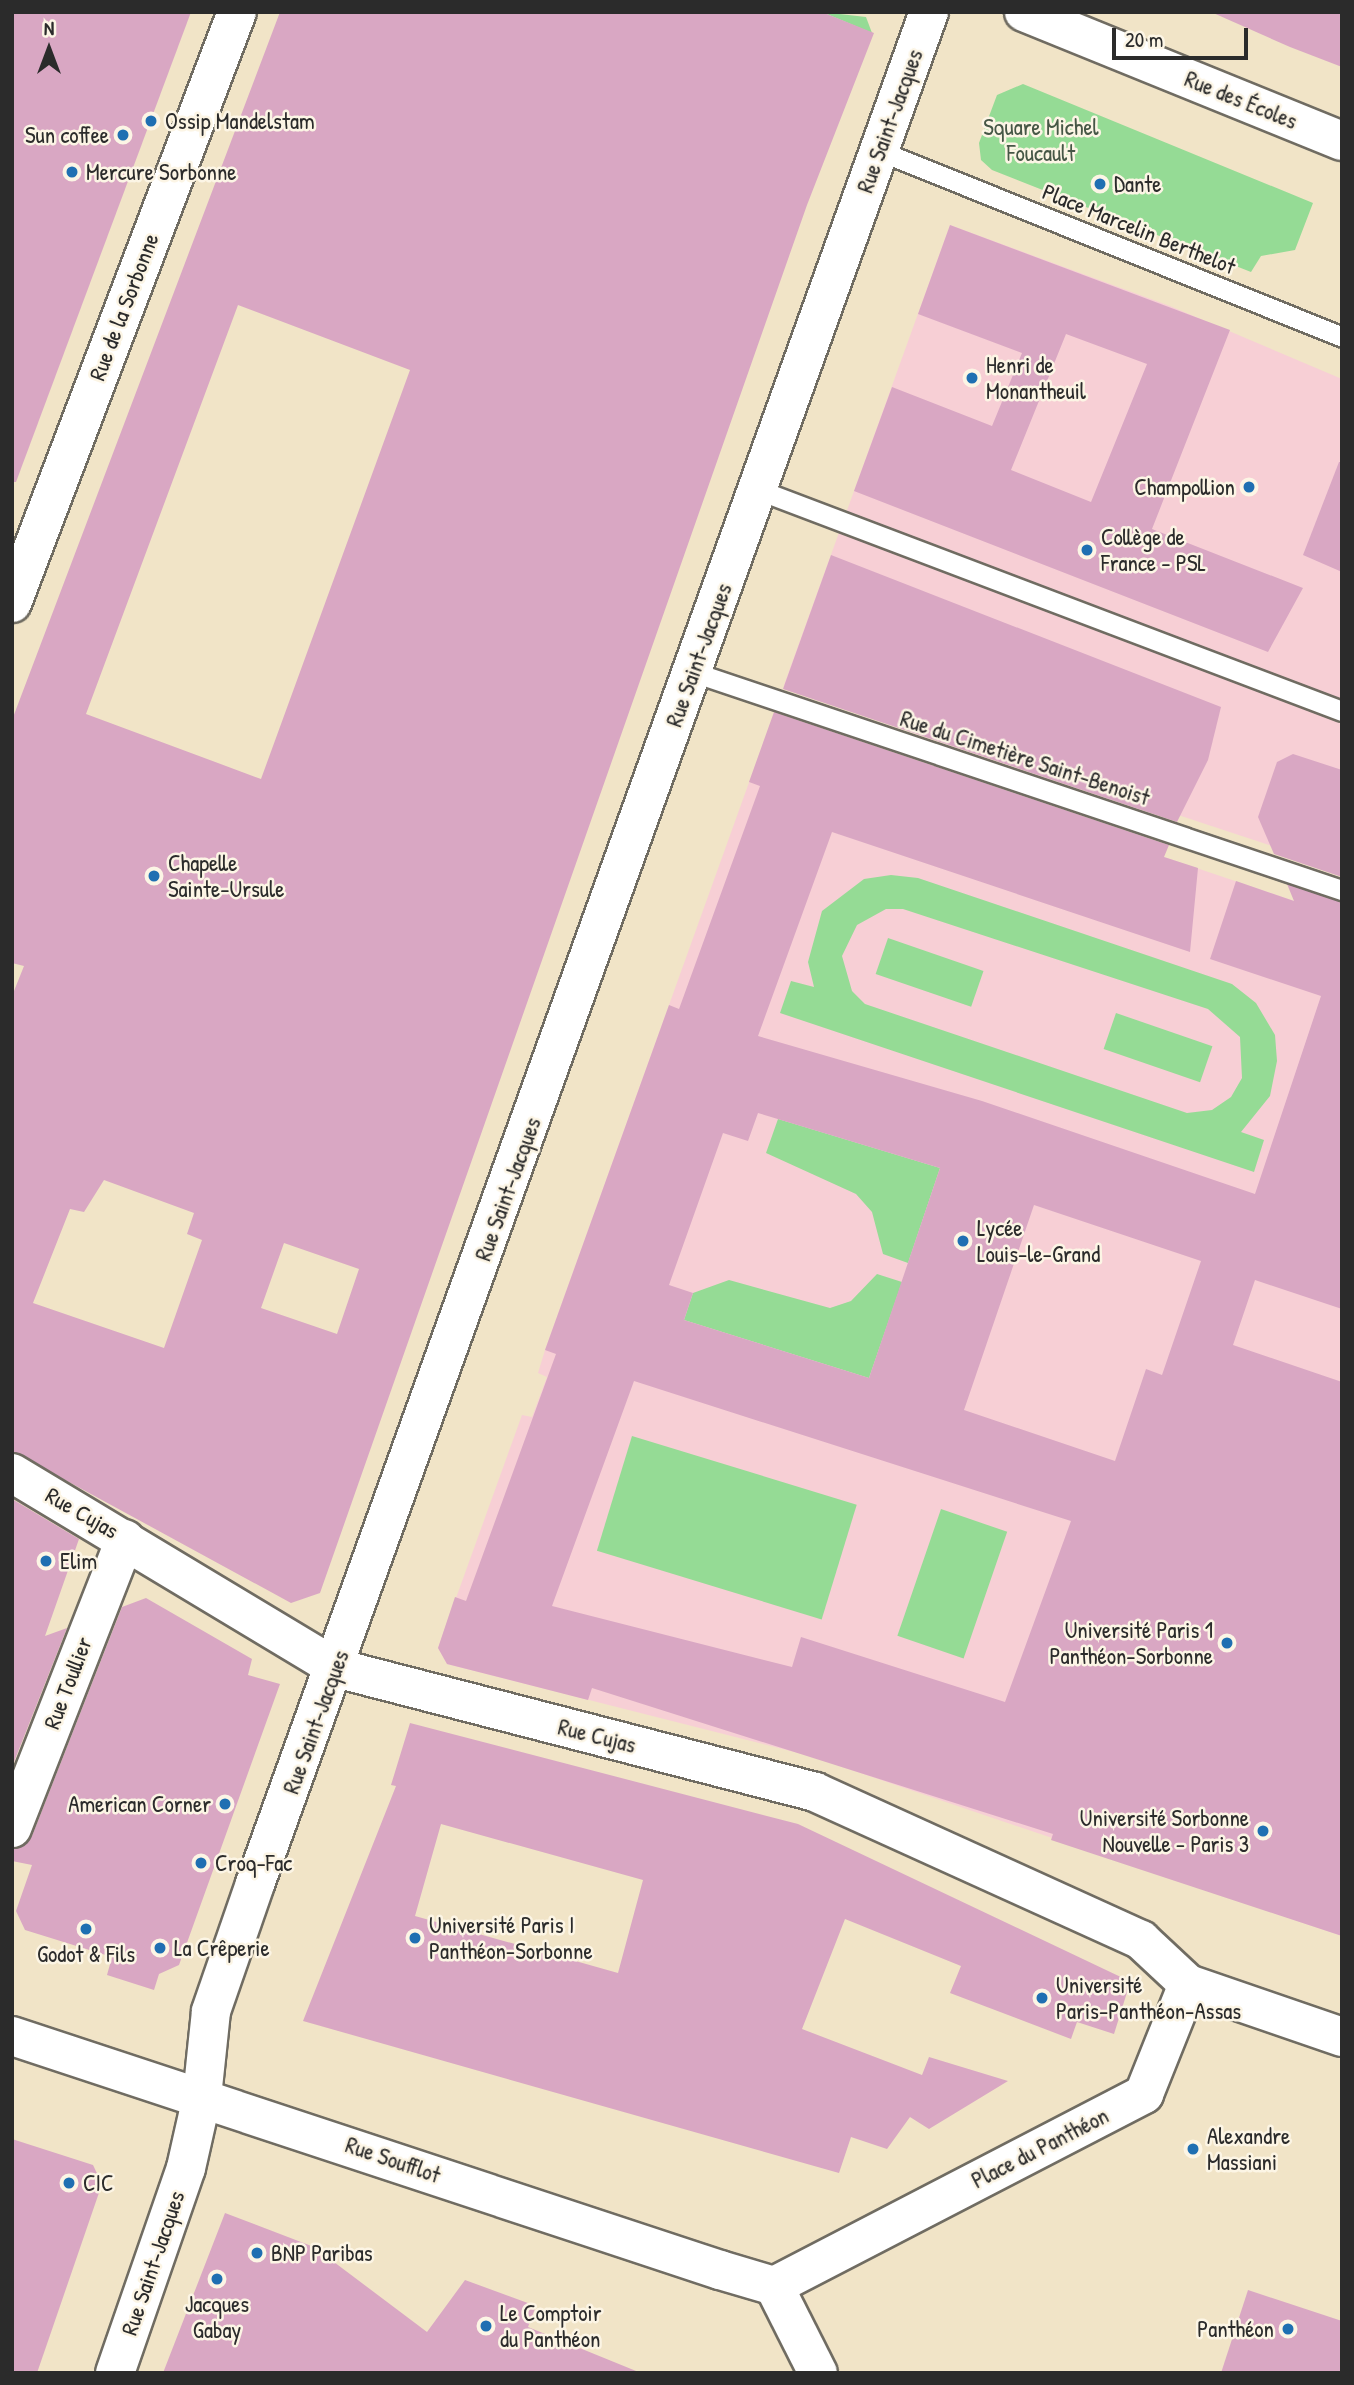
<!DOCTYPE html>
<meta charset="utf-8">
<style>
body{margin:0}
#map{position:relative;width:1354px;height:2385px;overflow:hidden;background:#f1e4c7;font-family:"Patrick Hand",sans-serif}
div>[style]{position:absolute}
.built>*{inset:0;background:#f7cfd5}
.green>*{inset:0;background:#95db95;transform-origin:0 0}
.building>*{inset:0;background:#d9a7c3}
.roads{filter:drop-shadow(2px 0 #706c62) drop-shadow(-2px 0 #706c62) drop-shadow(0 2px #706c62) drop-shadow(0 -2px #706c62)}
.lane>*{height:19px;margin:-9.5px;padding:0 9.5px;transform-origin:9.5px;border-radius:9.5px;background:#fff}
.street>*{height:38px;margin:-19px;padding:0 19px;transform-origin:19px;border-radius:19px;background:#fff}
.secondary>*{height:38px;margin:-19px;padding:0 19px;transform-origin:19px;border-radius:19px;background:#fff}
.dots>*{width:19px;height:19px;translate:-50% -50%;box-sizing:border-box;border:4px solid #fcf5e5;border-radius:50%}
span{translate:-50% -50%;white-space:nowrap;text-align:center;line-height:1.15;-webkit-text-stroke:5px #fcf5e5;paint-order:stroke}
.street-label{font-size:23px;color:#2b2b2b}
.poi-label{font-size:23px;color:#2b2b2b}
.left{translate:0 -50%;text-align:left}
.right{translate:-100% -50%;text-align:right}
.park-label{font-size:23px;color:#465746}
.frame{position:absolute;inset:0;border:14px solid #2b2b2b;pointer-events:none}
.north{position:absolute;left:14px;top:14px;width:70px;height:70px;-webkit-text-stroke:5px #fcf5e5;paint-order:stroke;rotate:0deg;font-size:19px;font-weight:700;line-height:28px;text-align:center;color:#2b2b2b}
.north::after{content:'';display:block;margin:auto;width:24px;height:32px;background:#2b2b2b;clip-path:polygon(50% 0,100% 100%,50% 72%,0 100%)}
.scale{position:absolute;left:1112px;top:28px;width:136px;height:32px;box-sizing:border-box;border:4px solid #2b2b2b;border-top:0;padding-left:9px;font-size:21px;line-height:24px;white-space:nowrap;color:#2b2b2b;-webkit-text-stroke:5px #fcf5e5;paint-order:stroke}
</style>
<div id="map">
<div class="built">
<i style="clip-path:polygon(950px 225px,1170px 306px,1342px 379px,1342px 869px,784px 685px)"></i>
<i style="clip-path:polygon(770px 724px,1342px 917px,1342px 1936px,810px 1756px,447px 1664px,438px 1648px,522px 1415px,532px 1417px,547px 1377px,538px 1373px,545px 1350px)"></i>
</div>
<div class="green">
<i style="clip-path:polygon(822px 12px,866px 17px,872px 33px)"></i>
<i style="clip-path:polygon(1023px 84px,1313px 203px,1295px 250px,1261px 256px,1251px 272px,992px 170px,981px 160px,979px 143px,997px 95px)"></i>
<i style="clip-path:polygon(evenodd,891px 875px,918px 878px,1232px 984px,1256px 1003px,1275px 1035px,1277px 1061px,1270px 1096px,1241px 1132px,1264px 1140px,1254px 1172px,780px 1013px,791px 981px,814px 987px,808px 962px,822px 911px,864px 879px,891px 875px,886px 909px,903px 909px,1208px 1009px,1240px 1037px,1242px 1078px,1231px 1097px,1212px 1110px,1187px 1113px,865px 1004px,852px 991px,842px 956px,857px 925px,886px 909px)"></i>
<i style="left:888px;top:938px;width:101px;height:38px;rotate:19deg"></i>
<i style="left:1116px;top:1013px;width:102px;height:38px;rotate:19deg"></i>
<i style="clip-path:polygon(778px 1119px,940px 1168px,908px 1263px,883px 1254px,872px 1212px,856px 1194px,766px 1153px)"></i>
<i style="clip-path:polygon(877px 1274px,902px 1282px,869px 1378px,684px 1320px,693px 1293px,729px 1280px,830px 1308px,851px 1301px)"></i>
<i style="left:632px;top:1436px;width:235px;height:120px;rotate:17deg"></i>
<i style="left:941px;top:1509px;width:70px;height:134px;rotate:19deg"></i>
</div>
<div class="building">
<i style="clip-path:polygon(12px 12px,191px 12px,16px 482px,12px 482px)"></i>
<i style="clip-path:polygon(evenodd,280px 12px,822px 12px,874px 33px,807px 205px,320px 1593px,291px 1603px,12px 1451px,12px 996px,24px 966px,12px 963px,12px 720px,280px 12px,238px 305px,410px 370px,261px 779px,86px 714px,238px 305px,280px 12px,104px 1180px,194px 1213px,187px 1234px,202px 1240px,164px 1348px,33px 1303px,70px 1209px,84px 1212px,104px 1180px,280px 12px,284px 1243px,359px 1269px,337px 1334px,261px 1308px,284px 1243px)"></i>
<i style="clip-path:polygon(1211px 12px,1342px 12px,1342px 67px,1290px 47px)"></i>
<i style="clip-path:polygon(evenodd,950px 225px,1230px 330px,1152px 529px,1303px 588px,1268px 652px,854px 491px,892px 387px,992px 426px,1022px 353px,918px 314px,950px 225px,1066px 334px,1147px 364px,1091px 502px,1011px 470px,1066px 334px)"></i>
<i style="clip-path:polygon(1339px 462px,1342px 462px,1342px 572px,1303px 555px)"></i>
<i style="clip-path:polygon(831px 555px,1221px 707px,1208px 760px,1177px 822px,783px 689px)"></i>
<i style="clip-path:polygon(evenodd,774px 712px,1169px 845px,1164px 857px,1198px 868px,1190px 952px,832px 832px,758px 1036px,982px 1101px,1255px 1194px,1321px 996px,1210px 959px,1236px 881px,1294px 901px,1287px 884px,1342px 902px,1342px 1309px,1255px 1280px,1233px 1345px,1342px 1382px,1342px 1936px,1051px 1840px,1053px 1834px,592px 1688px,588px 1700px,447px 1664px,438px 1648px,455px 1597px,466px 1601px,556px 1354px,545px 1350px,669px 1005px,679px 1009px,760px 786px,749px 782px,774px 712px,758px 1113px,940px 1168px,869px 1378px,684px 1320px,693px 1293px,669px 1285px,723px 1133px,748px 1141px,758px 1113px,774px 712px,1034px 1205px,1201px 1261px,1162px 1375px,1146px 1369px,1115px 1461px,964px 1410px,1034px 1205px,774px 712px,634px 1381px,1071px 1521px,1005px 1702px,801px 1637px,792px 1667px,552px 1606px,634px 1381px)"></i>
<i style="clip-path:polygon(1293px 754px,1342px 770px,1342px 877px,1274px 854px,1258px 817px,1277px 762px)"></i>
<i style="clip-path:polygon(12px 1499px,79px 1539px,45px 1636px,67px 1628px,12px 1767px)"></i>
<i style="clip-path:polygon(146px 1598px,252px 1659px,248px 1675px,280px 1684px,179px 1965px,159px 1974px,154px 1990px,107px 1975px,112px 1957px,25px 1930px,16px 1911px,32px 1865px,12px 1861px,12px 1849px,32px 1836px,122px 1607px)"></i>
<i style="clip-path:polygon(evenodd,410px 1723px,798px 1824px,1125px 1979px,1129px 1986px,1114px 2034px,1077px 2022px,1071px 2039px,950px 1993px,961px 1966px,845px 1919px,802px 2029px,922px 2075px,929px 2057px,1008px 2081px,929px 2129px,910px 2117px,887px 2149px,851px 2137px,839px 2173px,303px 2021px,396px 1786px,391px 1785px,410px 1723px,441px 1824px,643px 1880px,618px 1973px,415px 1916px,441px 1824px)"></i>
<i style="clip-path:polygon(12px 2139px,93px 2165px,102px 2184px,37px 2373px,12px 2373px)"></i>
<i style="clip-path:polygon(225px 2213px,314px 2247px,427px 2332px,465px 2280px,536px 2306px,528px 2327px,641px 2373px,163px 2373px)"></i>
<i style="clip-path:polygon(1248px 2290px,1342px 2321px,1342px 2373px,1221px 2373px)"></i>
</div>
<div class="roads">
<div class="lane">
<i style="left:880px;top:151px;width:498px;rotate:21.9deg"></i>
<i style="left:759px;top:490px;width:623px;rotate:20.76deg"></i>
<i style="left:693px;top:672px;width:685px;rotate:18.57deg"></i>
</div>
<div class="street">
<i style="left:12px;top:603px;width:632px;rotate:-69.16deg"></i>
<i style="left:12px;top:1473px;width:378px;rotate:31deg"></i>
<i style="left:336px;top:1668px;width:495px;rotate:14.5deg"></i>
<i style="left:815px;top:1792px;width:358px;rotate:24.4deg"></i>
<i style="left:1141px;top:1940px;width:64px;rotate:43.1deg"></i>
<i style="left:12px;top:1828px;width:310px;rotate:-68.6deg"></i>
<i style="left:720px;top:2270px;width:56px;rotate:16.5deg"></i>
<i style="left:774px;top:2286px;width:417px;rotate:-27.4deg"></i>
<i style="left:1144px;top:2094px;width:118px;rotate:-68.2deg"></i>
<i style="left:1188px;top:1984px;width:163px;rotate:19deg"></i>
<i style="left:774px;top:2286px;width:97px;rotate:63.2deg"></i>
<i style="left:115px;top:2373px;width:217px;rotate:-70.9deg"></i>
<i style="left:186px;top:2168px;width:73px;rotate:-77.3deg"></i>
</div>
<div class="secondary">
<i style="left:1024px;top:12px;width:343px;rotate:22.1deg"></i>
<i style="left:12px;top:2036px;width:746px;rotate:18.29deg"></i>
<i style="left:202px;top:2097px;width:86px;rotate:-84deg"></i>
<i style="left:211px;top:2011px;width:134px;rotate:-70.9deg"></i>
<i style="left:255px;top:1884px;width:1990px;rotate:-70.2deg"></i>
</div>
</div>
<div class="dots">
<i style="left:151px;top:121px;background:#1f6fb2"></i>
<i style="left:123px;top:135px;background:#1f6fb2"></i>
<i style="left:72px;top:172px;background:#1f6fb2"></i>
<i style="left:1100px;top:184px;background:#1f6fb2"></i>
<i style="left:972px;top:378px;background:#1f6fb2"></i>
<i style="left:1249px;top:487px;background:#1f6fb2"></i>
<i style="left:1087px;top:550px;background:#1f6fb2"></i>
<i style="left:154px;top:876px;background:#1f6fb2"></i>
<i style="left:963px;top:1241px;background:#1f6fb2"></i>
<i style="left:46px;top:1561px;background:#1f6fb2"></i>
<i style="left:1227px;top:1643px;background:#1f6fb2"></i>
<i style="left:225px;top:1804px;background:#1f6fb2"></i>
<i style="left:1263px;top:1831px;background:#1f6fb2"></i>
<i style="left:201px;top:1863px;background:#1f6fb2"></i>
<i style="left:86px;top:1929px;background:#1f6fb2"></i>
<i style="left:415px;top:1938px;background:#1f6fb2"></i>
<i style="left:160px;top:1948px;background:#1f6fb2"></i>
<i style="left:1042px;top:1998px;background:#1f6fb2"></i>
<i style="left:1193px;top:2149px;background:#1f6fb2"></i>
<i style="left:69px;top:2183px;background:#1f6fb2"></i>
<i style="left:257px;top:2253px;background:#1f6fb2"></i>
<i style="left:217px;top:2279px;background:#1f6fb2"></i>
<i style="left:486px;top:2326px;background:#1f6fb2"></i>
<i style="left:1288px;top:2329px;background:#1f6fb2"></i>
</div>
<div class="street-label">
<span style="left:1241px;top:100px;rotate:22deg">Rue des Écoles</span>
<span style="left:890px;top:121px;rotate:-70deg">Rue Saint-Jacques</span>
<span style="left:1139px;top:229px;rotate:22deg">Place Marcelin Berthelot</span>
<span style="left:124px;top:307px;rotate:-69deg">Rue de la Sorbonne</span>
<span style="left:699px;top:655px;rotate:-70deg">Rue Saint-Jacques</span>
<span style="left:1025px;top:758px;rotate:18deg">Rue du Cimetière Saint-Benoist</span>
<span style="left:508px;top:1189px;rotate:-70deg">Rue Saint-Jacques</span>
<span style="left:82px;top:1513px;rotate:30deg">Rue Cujas</span>
<span style="left:68px;top:1683px;rotate:-69deg">Rue Toullier</span>
<span style="left:316px;top:1722px;rotate:-70deg">Rue Saint-Jacques</span>
<span style="left:597px;top:1736px;rotate:14deg">Rue Cujas</span>
<span style="left:1040px;top:2148px;rotate:-27deg">Place du Panthéon</span>
<span style="left:393px;top:2160px;rotate:19deg">Rue Soufflot</span>
<span style="left:153px;top:2263px;rotate:-71deg">Rue Saint-Jacques</span>
</div>
<div class="poi-label">
<span class="left" style="left:165px;top:121px">Ossip Mandelstam</span>
<span class="right" style="left:109px;top:135px">Sun coffee</span>
<span class="left" style="left:86px;top:172px">Mercure Sorbonne</span>
<span class="left" style="left:1114px;top:184px">Dante</span>
<span class="left" style="left:986px;top:378px">Henri de<br>Monantheuil</span>
<span class="right" style="left:1235px;top:487px">Champollion</span>
<span class="left" style="left:1101px;top:550px">Collège de<br>France - PSL</span>
<span class="left" style="left:168px;top:876px">Chapelle<br>Sainte-Ursule</span>
<span class="left" style="left:977px;top:1241px">Lycée<br>Louis-le-Grand</span>
<span class="left" style="left:60px;top:1561px">Elim</span>
<span class="right" style="left:1213px;top:1643px">Université Paris 1<br>Panthéon-Sorbonne</span>
<span class="right" style="left:211px;top:1804px">American Corner</span>
<span class="right" style="left:1249px;top:1831px">Université Sorbonne<br>Nouvelle - Paris 3</span>
<span class="left" style="left:215px;top:1863px">Croq-Fac</span>
<span class="left" style="left:429px;top:1938px">Université Paris I<br>Panthéon-Sorbonne</span>
<span class="left" style="left:174px;top:1948px">La Crêperie</span>
<span style="left:86px;top:1954px">Godot &amp; Fils</span>
<span class="left" style="left:1056px;top:1998px">Université<br>Paris-Panthéon-Assas</span>
<span class="left" style="left:1207px;top:2149px">Alexandre<br>Massiani</span>
<span class="left" style="left:83px;top:2183px">CIC</span>
<span class="left" style="left:271px;top:2253px">BNP Paribas</span>
<span style="left:217px;top:2317px">Jacques<br>Gabay</span>
<span class="left" style="left:500px;top:2326px">Le Comptoir<br>du Panthéon</span>
<span class="right" style="left:1274px;top:2329px">Panthéon</span>
</div>
<div class="park-label">
<span style="left:1041px;top:140px">Square Michel<br>Foucault</span>
</div>
<div class="frame"></div>
<div class="north">N</div>
<div class="scale">20 m</div>
</div>
